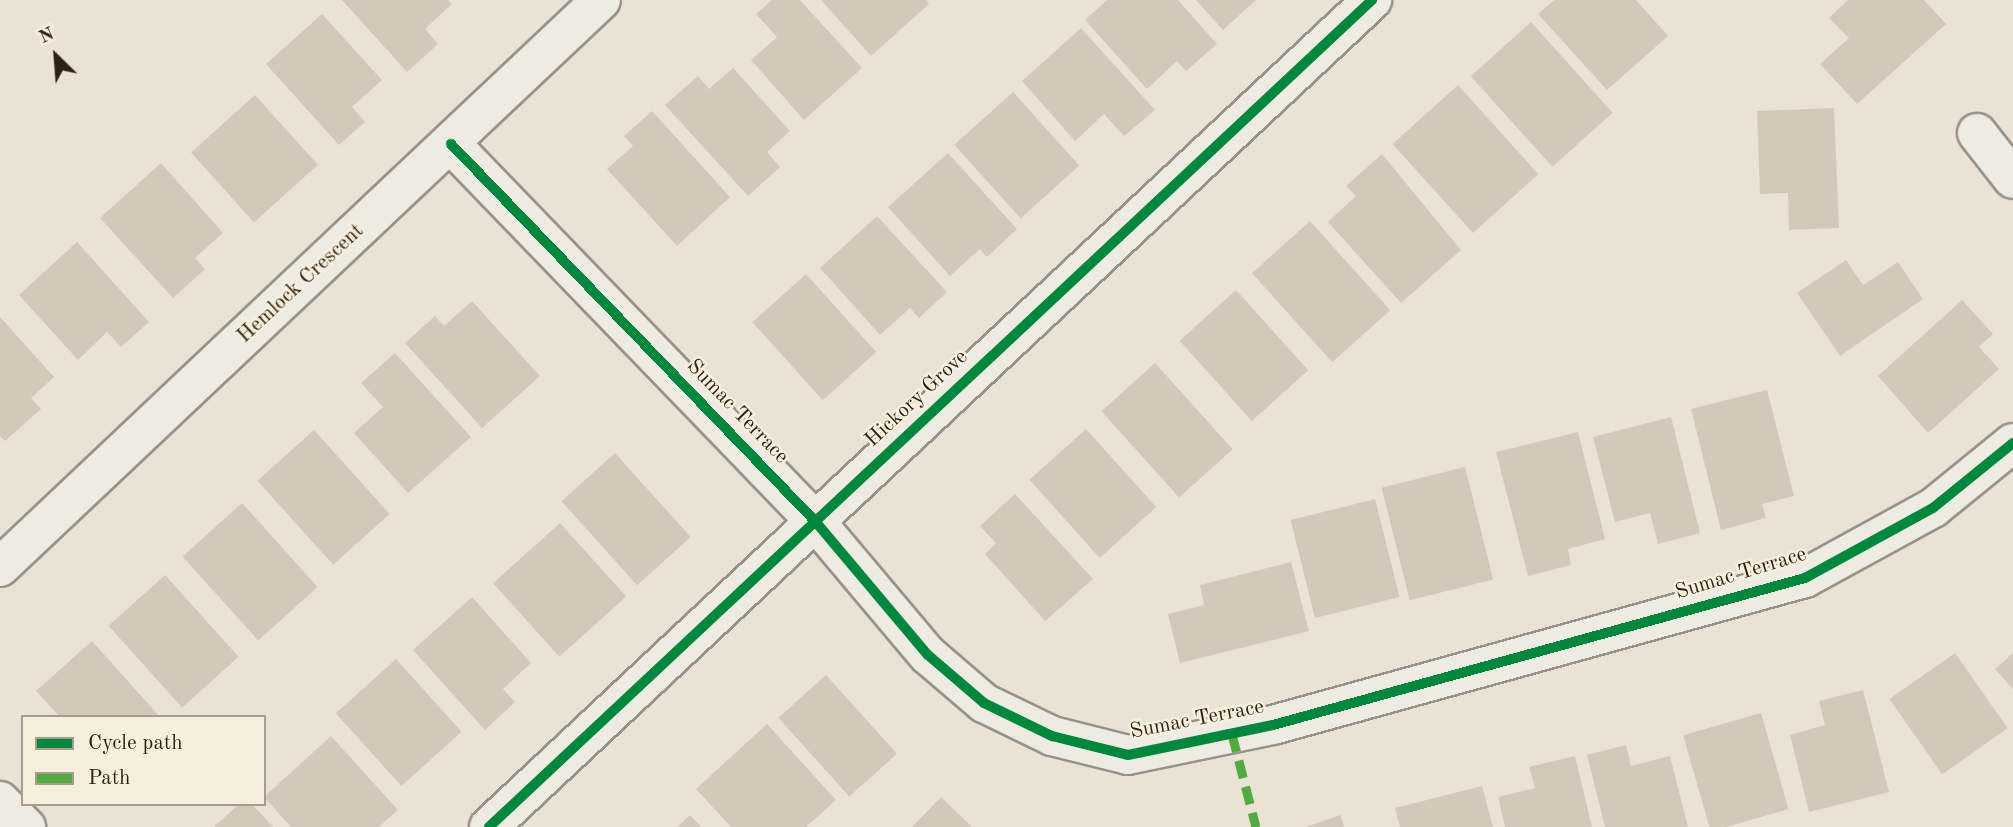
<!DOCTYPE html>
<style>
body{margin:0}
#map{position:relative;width:2013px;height:827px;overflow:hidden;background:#eae3d5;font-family:"Old Standard TT",serif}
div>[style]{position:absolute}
.building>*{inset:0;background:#d4c8bb;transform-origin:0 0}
.roads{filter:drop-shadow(2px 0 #989389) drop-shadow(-2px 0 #989389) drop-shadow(0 2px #989389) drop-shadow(0 -2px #989389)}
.street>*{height:38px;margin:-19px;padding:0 19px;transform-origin:19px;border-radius:19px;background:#eeebe3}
.quiet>*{height:9px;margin-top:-4.5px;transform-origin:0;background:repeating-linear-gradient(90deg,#54aa42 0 18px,transparent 0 27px)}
.cycleway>*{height:10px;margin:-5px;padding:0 5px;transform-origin:5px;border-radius:5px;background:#00873e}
span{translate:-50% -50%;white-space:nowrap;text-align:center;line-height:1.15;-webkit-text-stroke:5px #f7efde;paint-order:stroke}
.street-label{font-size:21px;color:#2e2113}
.legend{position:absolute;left:21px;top:715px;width:245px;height:91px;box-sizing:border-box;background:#f7efde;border:2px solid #a79d8d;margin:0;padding:9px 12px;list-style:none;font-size:21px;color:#2e2113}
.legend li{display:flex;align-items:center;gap:14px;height:35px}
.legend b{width:35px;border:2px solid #a79d8d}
.north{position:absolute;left:21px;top:21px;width:70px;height:70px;-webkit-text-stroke:5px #f7efde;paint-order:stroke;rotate:335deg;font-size:19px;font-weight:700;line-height:28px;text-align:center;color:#2e2113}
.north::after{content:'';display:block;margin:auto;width:24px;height:32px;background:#2e2113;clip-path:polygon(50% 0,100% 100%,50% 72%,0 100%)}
</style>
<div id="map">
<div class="building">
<i style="clip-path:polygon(342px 0,448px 0,452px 4px,425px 29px,438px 44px,407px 72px)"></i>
<i style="clip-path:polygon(772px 0,800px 0,862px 68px,804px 120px,751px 60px,777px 37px,756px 14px)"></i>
<i style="clip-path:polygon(821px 0,926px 0,929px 4px,871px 56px)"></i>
<i style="clip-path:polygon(1107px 0,1178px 0,1217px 44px,1186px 71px,1177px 61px,1147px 89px,1085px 20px)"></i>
<i style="clip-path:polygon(1196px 0,1256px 0,1223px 30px)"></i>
<i style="clip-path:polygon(1554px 0,1636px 0,1668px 36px,1607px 90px,1538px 14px)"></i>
<i style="clip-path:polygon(1848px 0,1924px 0,1946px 24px,1857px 104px,1820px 64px,1849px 38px,1829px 18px)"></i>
<i style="clip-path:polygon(322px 14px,382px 80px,352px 107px,365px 122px,339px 145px,266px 64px)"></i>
<i style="left:1531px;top:22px;width:122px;height:81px;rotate:48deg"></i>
<i style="clip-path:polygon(1081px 28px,1155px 110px,1124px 136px,1104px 114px,1075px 141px,1022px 81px)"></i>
<i style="clip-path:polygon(733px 68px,790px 131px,767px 152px,780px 167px,748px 196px,665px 105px,698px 76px,709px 89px)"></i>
<i style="left:1458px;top:85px;width:120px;height:88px;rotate:48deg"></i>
<i style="left:1013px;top:92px;width:99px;height:79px;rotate:48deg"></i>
<i style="left:255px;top:95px;width:94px;height:86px;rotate:48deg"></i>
<i style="clip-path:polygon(1834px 108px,1839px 228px,1789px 230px,1788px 193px,1760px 194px,1757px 111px)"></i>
<i style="clip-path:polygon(652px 111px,730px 197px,677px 246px,607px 169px,633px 146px,624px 136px)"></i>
<i style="clip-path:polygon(948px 153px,1017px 229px,987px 257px,980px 249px,950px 276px,888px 207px)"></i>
<i style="clip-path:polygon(1382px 154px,1461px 250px,1401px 303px,1328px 222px,1356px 196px,1346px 186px)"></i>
<i style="clip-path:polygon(161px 163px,223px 233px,195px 258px,205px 269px,173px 298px,100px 218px)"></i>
<i style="clip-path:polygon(877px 216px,947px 292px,919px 318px,910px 308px,880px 335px,820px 268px)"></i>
<i style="left:1310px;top:221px;width:120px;height:78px;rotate:48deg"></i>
<i style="clip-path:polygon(77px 242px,149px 322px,121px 347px,107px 332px,78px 360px,19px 295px)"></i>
<i style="clip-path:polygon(1846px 260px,1863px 285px,1898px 262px,1923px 299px,1840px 356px,1797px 293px)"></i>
<i style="left:806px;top:274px;width:105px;height:72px;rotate:48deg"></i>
<i style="left:1236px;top:290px;width:108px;height:76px;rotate:48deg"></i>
<i style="clip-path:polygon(1962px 300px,1993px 334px,1979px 347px,1999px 369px,1928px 433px,1878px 376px)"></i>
<i style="clip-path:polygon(472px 301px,540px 376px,482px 428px,405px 343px,435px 316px,444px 326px)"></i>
<i style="clip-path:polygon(0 317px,54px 377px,31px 398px,41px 409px,5px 441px,0 436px)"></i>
<i style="clip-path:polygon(395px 353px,471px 437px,408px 493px,354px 433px,383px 407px,361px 383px)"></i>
<i style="left:1155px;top:363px;width:116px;height:72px;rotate:48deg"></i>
<i style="clip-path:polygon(1767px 390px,1794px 496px,1762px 504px,1766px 518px,1721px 530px,1691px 409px)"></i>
<i style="clip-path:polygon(1671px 417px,1700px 533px,1658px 544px,1650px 513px,1615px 522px,1593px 437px)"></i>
<i style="left:1086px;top:429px;width:105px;height:76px;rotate:48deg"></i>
<i style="left:314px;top:430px;width:113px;height:76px;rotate:48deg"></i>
<i style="clip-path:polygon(1578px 432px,1605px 539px,1568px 549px,1571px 565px,1528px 576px,1496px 452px)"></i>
<i style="left:615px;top:453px;width:113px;height:72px;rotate:48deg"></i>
<i style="left:1465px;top:467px;width:116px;height:86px;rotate:76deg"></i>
<i style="clip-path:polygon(1015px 494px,1093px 579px,1045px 621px,985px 554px,996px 543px,980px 526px)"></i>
<i style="left:1375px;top:499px;width:101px;height:87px;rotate:76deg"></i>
<i style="left:242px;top:503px;width:113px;height:80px;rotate:48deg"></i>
<i style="left:560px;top:523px;width:99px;height:90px;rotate:48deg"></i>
<i style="clip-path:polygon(1291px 562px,1309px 631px,1180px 663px,1168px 614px,1204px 605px,1200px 585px)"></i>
<i style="left:165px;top:575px;width:110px;height:76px;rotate:48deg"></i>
<i style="clip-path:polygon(472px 597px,531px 663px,503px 689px,515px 702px,485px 730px,413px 650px)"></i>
<i style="clip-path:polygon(92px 641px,160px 717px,60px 717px,36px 691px)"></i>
<i style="left:1955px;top:653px;width:92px;height:80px;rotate:55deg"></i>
<i style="clip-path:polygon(2013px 653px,2013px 689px,1995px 669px)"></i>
<i style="left:396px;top:659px;width:98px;height:81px;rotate:48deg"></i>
<i style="left:826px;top:675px;width:106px;height:64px;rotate:48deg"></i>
<i style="clip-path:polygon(1863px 690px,1889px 792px,1809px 812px,1790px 735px,1825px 725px,1819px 701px)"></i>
<i style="left:1761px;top:713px;width:100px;height:81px;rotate:74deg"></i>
<i style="clip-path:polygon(767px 724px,836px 800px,806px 827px,731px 827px,696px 789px)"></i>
<i style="clip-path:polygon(331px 736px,398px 810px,379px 827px,291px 827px,264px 797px)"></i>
<i style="clip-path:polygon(1626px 745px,1631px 766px,1670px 756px,1688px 827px,1605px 827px,1587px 755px)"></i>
<i style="clip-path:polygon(1575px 756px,1592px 827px,1505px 827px,1498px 797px,1535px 788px,1529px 767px)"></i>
<i style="clip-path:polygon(1482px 786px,1493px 827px,1400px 827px,1395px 808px)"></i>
<i style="clip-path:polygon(941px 797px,972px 827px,912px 827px)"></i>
<i style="clip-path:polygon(239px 804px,252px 804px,273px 827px,214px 827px)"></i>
<i style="clip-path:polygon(690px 815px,701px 827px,677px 827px)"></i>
<i style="clip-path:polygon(1340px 815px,1344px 827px,1306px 827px)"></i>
</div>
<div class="roads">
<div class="street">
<i style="left:1977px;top:133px;width:58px;rotate:52deg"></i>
<i style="left:451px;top:144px;width:524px;rotate:46.01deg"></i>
<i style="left:815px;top:521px;width:175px;rotate:49.9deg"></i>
<i style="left:928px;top:655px;width:74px;rotate:40.6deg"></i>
<i style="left:984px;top:703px;width:76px;rotate:25.9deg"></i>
<i style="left:1052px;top:736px;width:78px;rotate:14deg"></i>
<i style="left:1128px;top:755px;width:148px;rotate:-11.7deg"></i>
<i style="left:1273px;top:725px;width:552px;rotate:-15.45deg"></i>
<i style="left:1805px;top:578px;width:146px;rotate:-28.7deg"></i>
<i style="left:1933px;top:508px;width:103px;rotate:-39.1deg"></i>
<i style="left:0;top:567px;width:826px;rotate:-43.33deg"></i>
<i style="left:0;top:801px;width:37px;rotate:45deg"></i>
<i style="left:489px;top:827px;width:1210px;rotate:-43.12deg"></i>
</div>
</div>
<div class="quiet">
<i style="left:1232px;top:734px;width:96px;rotate:75.5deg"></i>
</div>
<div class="cycleway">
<i style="left:451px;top:144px;width:524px;rotate:46.01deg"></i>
<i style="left:815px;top:521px;width:175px;rotate:49.9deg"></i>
<i style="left:928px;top:655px;width:74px;rotate:40.6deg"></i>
<i style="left:984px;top:703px;width:76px;rotate:25.9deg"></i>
<i style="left:1052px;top:736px;width:78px;rotate:14deg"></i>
<i style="left:1128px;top:755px;width:148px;rotate:-11.7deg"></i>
<i style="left:1273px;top:725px;width:552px;rotate:-15.45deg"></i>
<i style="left:1805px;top:578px;width:146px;rotate:-28.7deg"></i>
<i style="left:1933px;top:508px;width:103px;rotate:-39.1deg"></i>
<i style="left:489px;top:827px;width:1210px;rotate:-43.12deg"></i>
</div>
<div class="street-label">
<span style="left:301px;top:284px;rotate:-43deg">Hemlock Crescent</span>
<span style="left:917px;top:399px;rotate:-43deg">Hickory Grove</span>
<span style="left:737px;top:412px;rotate:46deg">Sumac Terrace</span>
<span style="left:1741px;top:574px;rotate:-17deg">Sumac Terrace</span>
<span style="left:1197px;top:720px;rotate:-11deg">Sumac Terrace</span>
</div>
<ul class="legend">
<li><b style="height:9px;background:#00873e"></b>Cycle path</li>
<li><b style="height:9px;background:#54aa42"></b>Path</li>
</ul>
<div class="north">N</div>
</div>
